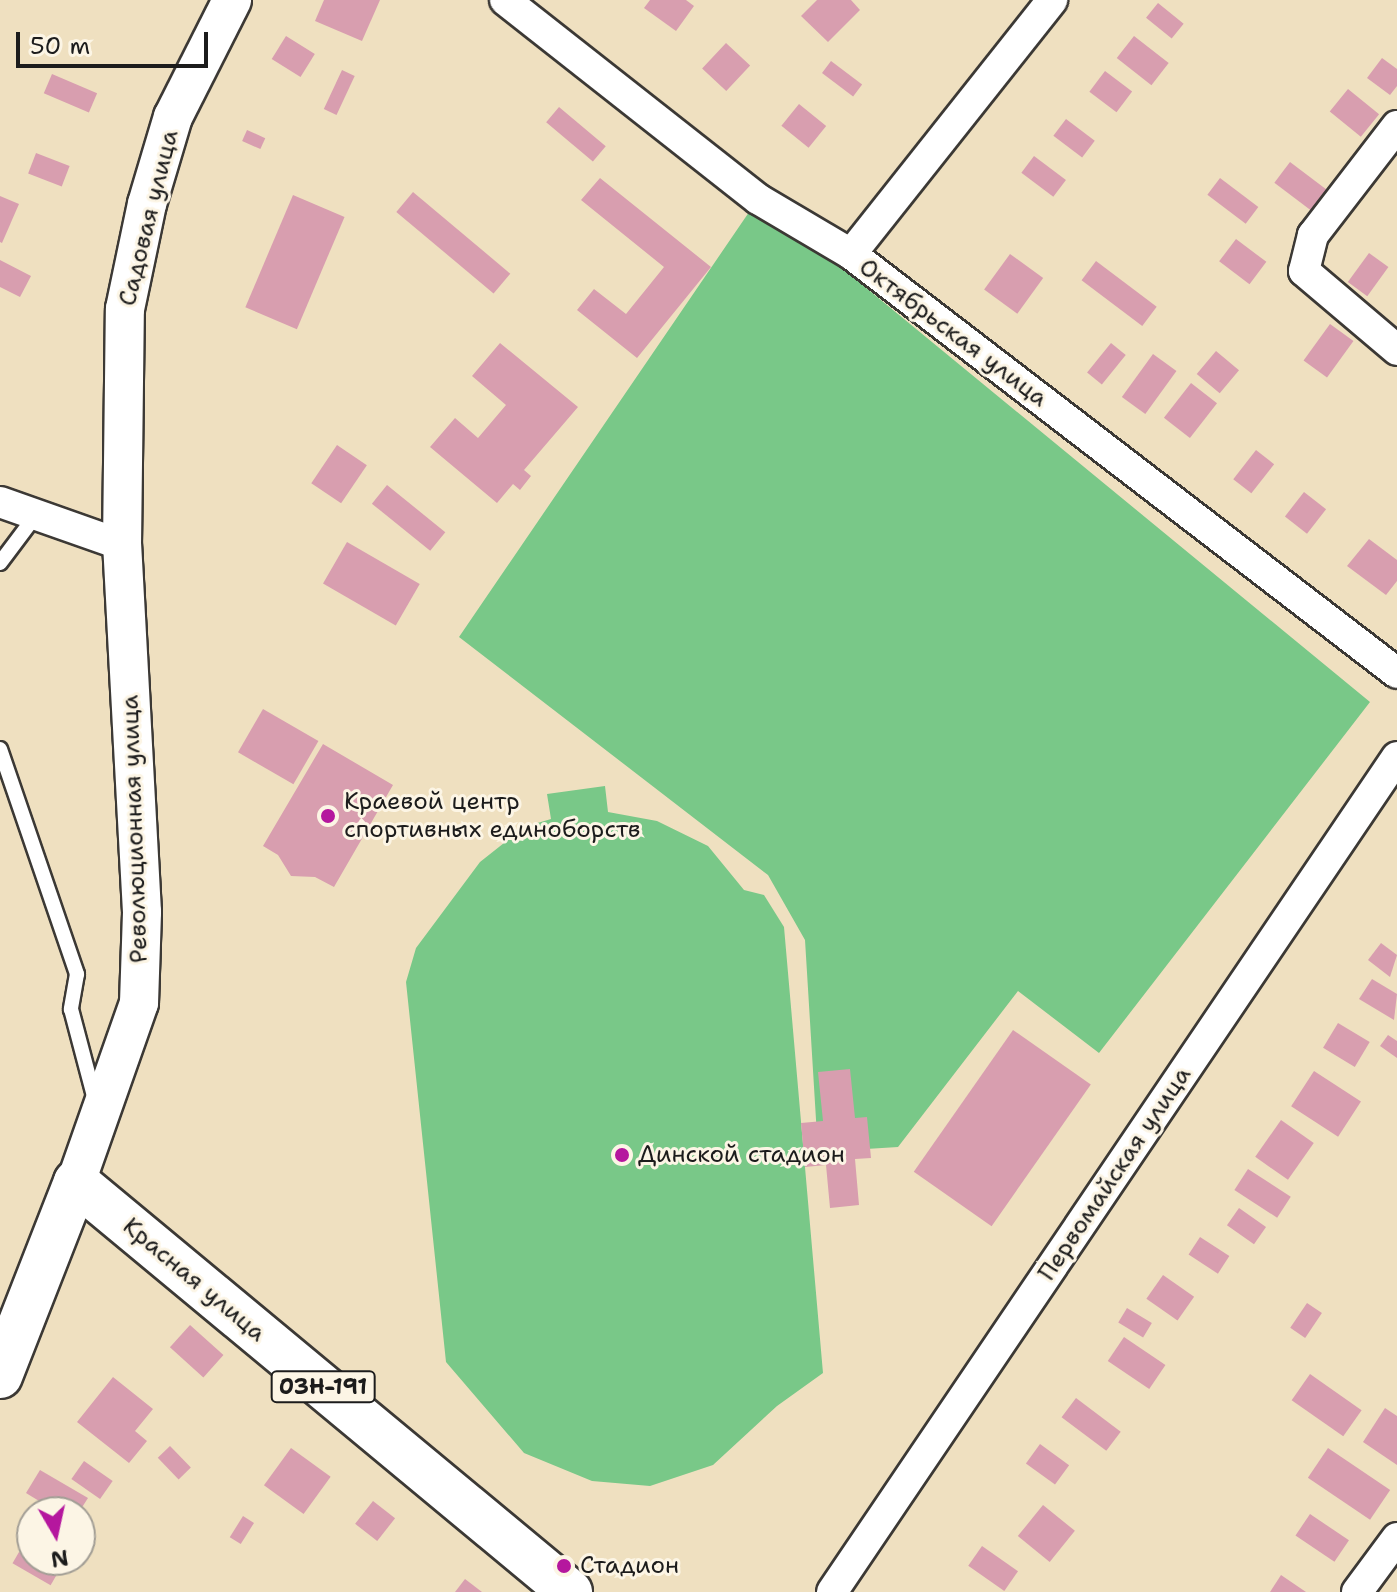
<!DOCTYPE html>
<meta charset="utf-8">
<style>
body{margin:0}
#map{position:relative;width:1397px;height:1592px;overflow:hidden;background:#efe0c0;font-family:"Shantell Sans",sans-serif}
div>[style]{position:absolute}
.green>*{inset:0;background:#79c888}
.building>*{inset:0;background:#d89eaf;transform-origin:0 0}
.roads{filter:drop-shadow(2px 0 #3c3935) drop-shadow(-2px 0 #3c3935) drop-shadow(0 2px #3c3935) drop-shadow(0 -2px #3c3935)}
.service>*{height:14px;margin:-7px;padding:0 7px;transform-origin:7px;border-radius:7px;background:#fff}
.minor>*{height:30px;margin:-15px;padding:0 15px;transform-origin:15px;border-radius:15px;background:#fff}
.tertiary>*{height:38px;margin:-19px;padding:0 19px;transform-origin:19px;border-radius:19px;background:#fff}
.primary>*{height:44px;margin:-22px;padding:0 22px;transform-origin:22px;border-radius:22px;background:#fff}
.dots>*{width:22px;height:22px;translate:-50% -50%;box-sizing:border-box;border:4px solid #fcf5e5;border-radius:50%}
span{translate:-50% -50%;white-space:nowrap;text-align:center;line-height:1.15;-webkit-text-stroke:6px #fcf5e5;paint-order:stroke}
.shield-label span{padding:2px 6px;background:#fcf5e5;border:2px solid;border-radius:6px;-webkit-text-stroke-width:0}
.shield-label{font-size:22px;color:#1c1c1c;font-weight:700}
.street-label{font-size:24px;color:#1c1c1c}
.poi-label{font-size:24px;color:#1c1c1c}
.left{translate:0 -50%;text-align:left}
.north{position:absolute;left:16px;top:1496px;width:80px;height:80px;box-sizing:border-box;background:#fcf5e5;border:2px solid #a29e95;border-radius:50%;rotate:171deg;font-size:22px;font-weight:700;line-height:32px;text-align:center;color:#1c1c1c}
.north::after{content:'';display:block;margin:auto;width:28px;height:36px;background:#b5179e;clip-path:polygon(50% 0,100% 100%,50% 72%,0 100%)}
.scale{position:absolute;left:16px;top:32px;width:192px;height:36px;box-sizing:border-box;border:4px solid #1c1c1c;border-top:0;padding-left:10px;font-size:24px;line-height:28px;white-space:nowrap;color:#1c1c1c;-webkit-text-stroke:6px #fcf5e5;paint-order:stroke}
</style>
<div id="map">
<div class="green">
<i style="clip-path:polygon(758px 199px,1370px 702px,1099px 1053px,1018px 991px,898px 1147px,818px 1152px,805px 940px,768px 875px,459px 637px)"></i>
<i style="clip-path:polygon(605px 786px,608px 812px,657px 821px,708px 846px,744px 890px,764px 895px,784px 927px,823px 1373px,777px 1406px,713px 1465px,650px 1486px,592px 1481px,524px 1453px,446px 1362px,406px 982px,416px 948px,480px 862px,524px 827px,551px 819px,547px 794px)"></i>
</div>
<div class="building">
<i style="clip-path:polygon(324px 0,380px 0,362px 41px,315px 21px)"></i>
<i style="clip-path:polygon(650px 0,686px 0,694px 6px,676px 31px,644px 8px)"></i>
<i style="clip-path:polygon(817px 0,851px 0,860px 10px,828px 42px,801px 16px)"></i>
<i style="left:1158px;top:3px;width:33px;height:19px;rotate:39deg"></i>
<i style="left:286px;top:36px;width:34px;height:27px;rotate:32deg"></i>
<i style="left:1134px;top:36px;width:44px;height:28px;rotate:38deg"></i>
<i style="left:726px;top:43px;width:33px;height:35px;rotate:43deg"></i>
<i style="clip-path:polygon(1382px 58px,1397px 69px,1397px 86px,1390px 95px,1367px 78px)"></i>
<i style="left:831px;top:61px;width:39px;height:15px;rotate:37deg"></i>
<i style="left:342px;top:70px;width:14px;height:43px;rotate:25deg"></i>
<i style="left:1105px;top:71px;width:34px;height:26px;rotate:37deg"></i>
<i style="left:52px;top:74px;width:49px;height:21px;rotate:23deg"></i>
<i style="left:1348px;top:89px;width:40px;height:29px;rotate:39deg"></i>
<i style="left:799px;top:104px;width:35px;height:28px;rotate:39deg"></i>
<i style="left:559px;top:107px;width:61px;height:20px;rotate:40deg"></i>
<i style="left:1066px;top:119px;width:36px;height:21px;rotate:37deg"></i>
<i style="left:247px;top:130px;width:20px;height:12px;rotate:24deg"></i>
<i style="left:36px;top:153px;width:36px;height:22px;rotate:21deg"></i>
<i style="left:1034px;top:156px;width:40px;height:21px;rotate:37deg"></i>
<i style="left:1290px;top:162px;width:46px;height:26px;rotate:37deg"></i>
<i style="clip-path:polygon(600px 178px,711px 267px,637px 358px,577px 310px,594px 289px,626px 314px,664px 267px,581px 200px)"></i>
<i style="left:1220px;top:178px;width:48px;height:21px;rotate:37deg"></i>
<i style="left:413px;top:192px;width:127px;height:26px;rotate:40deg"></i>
<i style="left:293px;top:195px;width:56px;height:122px;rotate:23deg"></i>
<i style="clip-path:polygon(0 196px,19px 204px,2px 243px,0 242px)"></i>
<i style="left:1236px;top:239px;width:38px;height:28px;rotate:37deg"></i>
<i style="left:1369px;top:253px;width:24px;height:36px;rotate:36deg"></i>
<i style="left:1010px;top:254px;width:41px;height:44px;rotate:36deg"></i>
<i style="clip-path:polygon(0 260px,31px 276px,20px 297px,0 287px)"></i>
<i style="left:1096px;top:261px;width:76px;height:24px;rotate:37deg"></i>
<i style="left:1330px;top:324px;width:29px;height:45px;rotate:36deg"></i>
<i style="clip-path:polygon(500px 343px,578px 407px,524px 470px,531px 476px,520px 490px,513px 484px,497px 503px,430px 447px,455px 418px,478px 438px,506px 405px,472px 376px)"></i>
<i style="left:1111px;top:343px;width:19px;height:38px;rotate:39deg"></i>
<i style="left:1216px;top:351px;width:30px;height:30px;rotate:40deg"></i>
<i style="left:1153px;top:354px;width:29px;height:53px;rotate:36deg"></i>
<i style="left:1191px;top:383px;width:33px;height:44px;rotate:38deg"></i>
<i style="left:337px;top:445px;width:36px;height:46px;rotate:34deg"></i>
<i style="left:1256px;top:450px;width:23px;height:37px;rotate:38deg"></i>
<i style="left:387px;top:485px;width:75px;height:24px;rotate:39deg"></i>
<i style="left:1304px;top:492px;width:28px;height:31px;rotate:38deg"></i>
<i style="clip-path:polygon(1369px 539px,1397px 560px,1397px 581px,1386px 595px,1347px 566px)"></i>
<i style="left:347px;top:542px;width:84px;height:48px;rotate:30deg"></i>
<i style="left:263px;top:709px;width:64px;height:50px;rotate:30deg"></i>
<i style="clip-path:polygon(323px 744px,393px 785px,334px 887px,315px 877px,291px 876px,278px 855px,263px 846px)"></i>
<i style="clip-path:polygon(1381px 943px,1397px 955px,1390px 977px,1368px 960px)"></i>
<i style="clip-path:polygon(1372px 979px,1397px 994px,1394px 1020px,1359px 999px)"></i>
<i style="left:1338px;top:1023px;width:37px;height:29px;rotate:31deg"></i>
<i style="left:1013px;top:1030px;width:95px;height:173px;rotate:35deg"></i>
<i style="clip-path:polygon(1388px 1035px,1397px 1041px,1397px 1058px,1380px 1046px)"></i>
<i style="clip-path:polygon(850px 1069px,855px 1118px,867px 1117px,871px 1158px,855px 1159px,859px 1205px,830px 1208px,826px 1165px,805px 1167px,801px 1123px,823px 1121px,818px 1072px)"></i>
<i style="left:1314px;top:1071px;width:56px;height:42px;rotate:33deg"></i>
<i style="left:1281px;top:1120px;width:40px;height:45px;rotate:35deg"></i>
<i style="left:1248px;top:1169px;width:51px;height:25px;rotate:33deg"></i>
<i style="left:1239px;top:1208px;width:33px;height:21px;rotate:35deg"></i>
<i style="left:1200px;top:1237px;width:35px;height:21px;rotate:33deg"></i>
<i style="left:1163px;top:1275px;width:38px;height:29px;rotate:35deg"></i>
<i style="left:1307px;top:1303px;width:18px;height:30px;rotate:34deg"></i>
<i style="left:1127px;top:1308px;width:29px;height:17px;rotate:31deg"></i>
<i style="left:190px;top:1325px;width:45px;height:30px;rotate:42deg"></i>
<i style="left:1124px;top:1337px;width:50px;height:29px;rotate:34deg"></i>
<i style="left:1310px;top:1374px;width:63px;height:32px;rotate:35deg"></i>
<i style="clip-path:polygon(113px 1377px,153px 1409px,135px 1431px,147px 1441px,129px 1463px,77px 1422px)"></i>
<i style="left:1076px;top:1398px;width:56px;height:24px;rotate:37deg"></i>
<i style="clip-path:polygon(1385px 1408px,1397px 1416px,1397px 1465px,1363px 1442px)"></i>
<i style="left:1040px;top:1444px;width:36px;height:24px;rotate:36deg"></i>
<i style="left:170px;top:1446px;width:30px;height:17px;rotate:46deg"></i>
<i style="left:291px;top:1448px;width:49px;height:46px;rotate:36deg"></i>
<i style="left:1328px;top:1448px;width:75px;height:36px;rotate:34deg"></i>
<i style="left:84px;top:1461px;width:35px;height:22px;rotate:35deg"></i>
<i style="clip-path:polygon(40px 1470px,88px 1498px,79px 1512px,57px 1512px,26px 1493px)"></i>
<i style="left:373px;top:1501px;width:28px;height:29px;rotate:38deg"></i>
<i style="left:1043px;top:1505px;width:41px;height:40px;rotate:39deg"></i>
<i style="clip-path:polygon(33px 1507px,43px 1512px,32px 1512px,32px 1544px,19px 1537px)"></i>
<i style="left:1310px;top:1514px;width:47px;height:26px;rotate:34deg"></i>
<i style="left:243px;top:1516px;width:13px;height:25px;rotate:32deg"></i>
<i style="clip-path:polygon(80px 1529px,94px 1535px,80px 1566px,68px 1560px,80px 1560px)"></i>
<i style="left:982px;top:1546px;width:44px;height:24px;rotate:35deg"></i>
<i style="left:19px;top:1552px;width:44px;height:13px;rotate:30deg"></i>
<i style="clip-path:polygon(1281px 1575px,1306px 1592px,1270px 1592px)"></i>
<i style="clip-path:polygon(465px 1579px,482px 1592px,455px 1592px)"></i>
</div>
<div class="roads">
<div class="service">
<i style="left:0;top:563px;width:60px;rotate:-53.1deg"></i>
<i style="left:0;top:749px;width:238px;rotate:71.1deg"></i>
<i style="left:77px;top:974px;width:36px;rotate:100deg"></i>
<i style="left:71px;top:1009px;width:94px;rotate:75.2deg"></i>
</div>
<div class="minor">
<i style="left:505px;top:0;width:322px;rotate:38.2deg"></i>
<i style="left:758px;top:199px;width:108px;rotate:30.6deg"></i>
<i style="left:851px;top:254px;width:688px;rotate:37.5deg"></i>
<i style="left:1397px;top:126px;width:138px;rotate:127.6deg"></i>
<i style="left:1313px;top:235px;width:37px;rotate:104deg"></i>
<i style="left:1304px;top:271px;width:122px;rotate:40.3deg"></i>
<i style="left:851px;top:254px;width:324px;rotate:-51.6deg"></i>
<i style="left:0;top:502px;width:129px;rotate:19.4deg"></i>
<i style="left:832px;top:1592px;width:1008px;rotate:-55.92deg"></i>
<i style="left:1357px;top:1592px;width:67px;rotate:-53.5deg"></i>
</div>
<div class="tertiary">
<i style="left:76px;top:1182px;width:190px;rotate:-70.6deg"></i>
<i style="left:139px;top:1003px;width:91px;rotate:-88.1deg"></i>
<i style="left:142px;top:912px;width:368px;rotate:-93.1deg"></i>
<i style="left:122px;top:545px;width:236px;rotate:-89.3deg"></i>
<i style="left:125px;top:309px;width:107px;rotate:-78.2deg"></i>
<i style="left:147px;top:204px;width:91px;rotate:-73.4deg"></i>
<i style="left:173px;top:117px;width:131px;rotate:-63.2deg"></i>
</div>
<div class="primary">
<i style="left:0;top:1376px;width:208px;rotate:-68.6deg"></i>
<i style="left:76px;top:1182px;width:642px;rotate:39.69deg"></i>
</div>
</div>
<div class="dots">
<i style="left:328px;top:816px;background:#b5179e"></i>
<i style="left:622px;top:1155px;background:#b5179e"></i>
<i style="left:564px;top:1566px;background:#b5179e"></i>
</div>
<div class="shield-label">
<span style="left:323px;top:1387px">03Н-191</span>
</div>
<div class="street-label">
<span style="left:149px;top:218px;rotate:-76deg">Садовая улица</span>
<span style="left:953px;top:333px;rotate:37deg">Октябрьская улица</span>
<span style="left:135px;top:829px;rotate:-92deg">Революционная улица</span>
<span style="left:1115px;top:1174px;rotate:-56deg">Первомайская улица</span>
<span style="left:194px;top:1280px;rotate:40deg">Красная улица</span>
</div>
<div class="poi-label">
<span class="left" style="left:344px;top:816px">Краевой центр<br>спортивных единоборств</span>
<span class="left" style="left:638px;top:1155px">Динской стадион</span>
<span class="left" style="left:580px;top:1566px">Стадион</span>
</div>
<div class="north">N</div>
<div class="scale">50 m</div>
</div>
